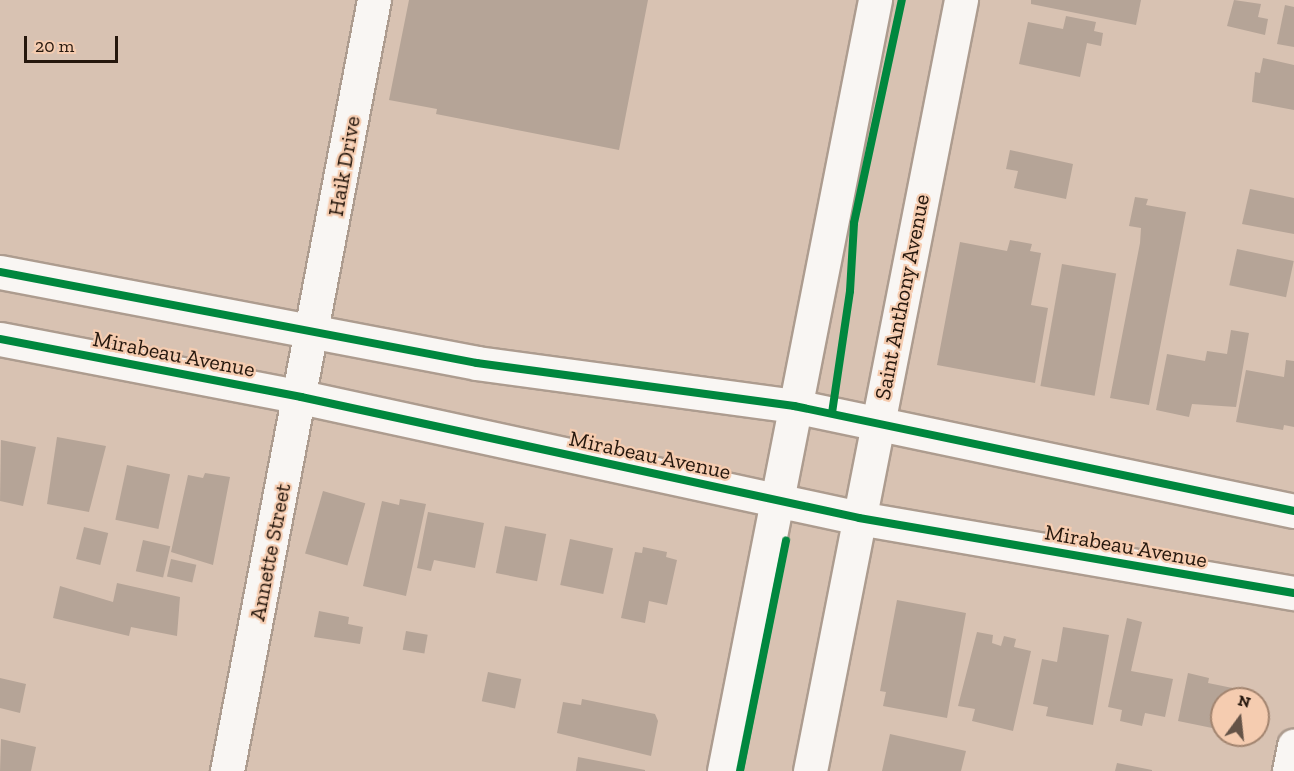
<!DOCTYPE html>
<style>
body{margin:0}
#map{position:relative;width:1294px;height:771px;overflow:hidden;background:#d8c2b2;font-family:"Zilla Slab",serif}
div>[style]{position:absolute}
.building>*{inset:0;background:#b5a497;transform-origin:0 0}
.roads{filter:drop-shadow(2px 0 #ad9c8f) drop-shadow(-2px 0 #ad9c8f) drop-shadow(0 2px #ad9c8f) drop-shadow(0 -2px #ad9c8f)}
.minor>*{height:33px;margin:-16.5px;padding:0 16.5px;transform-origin:16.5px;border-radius:16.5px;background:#f9f6f3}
.cycleway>*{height:8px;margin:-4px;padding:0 4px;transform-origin:4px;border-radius:4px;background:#00873e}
span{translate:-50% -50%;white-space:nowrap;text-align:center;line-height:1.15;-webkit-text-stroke:4.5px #f5ccb0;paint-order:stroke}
.street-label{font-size:22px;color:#25170d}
.north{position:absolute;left:1210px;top:687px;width:60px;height:60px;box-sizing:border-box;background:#f5ccb0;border:2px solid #a2846f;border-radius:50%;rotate:15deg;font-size:16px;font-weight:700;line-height:24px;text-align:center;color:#25170d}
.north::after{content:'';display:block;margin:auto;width:21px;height:27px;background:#645347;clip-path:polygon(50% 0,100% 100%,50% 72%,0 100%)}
.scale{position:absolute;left:24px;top:36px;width:94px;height:27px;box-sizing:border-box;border:3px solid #25170d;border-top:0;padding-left:8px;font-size:18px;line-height:21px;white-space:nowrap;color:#25170d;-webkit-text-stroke:4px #f5ccb0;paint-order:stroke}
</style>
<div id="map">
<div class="building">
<i style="clip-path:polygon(409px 0,648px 0,619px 150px,436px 114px,437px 109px,389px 100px)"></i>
<i style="clip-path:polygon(1031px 0,1141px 0,1136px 25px,1031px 4px)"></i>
<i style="clip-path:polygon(1234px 0,1261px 4px,1258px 17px,1268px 19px,1265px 35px,1227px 26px)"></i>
<i style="clip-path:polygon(1285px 5px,1294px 7px,1294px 47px,1277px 44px)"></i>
<i style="clip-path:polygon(1066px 16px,1096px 22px,1094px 31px,1103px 33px,1101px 46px,1087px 43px,1080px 77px,1019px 64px,1028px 22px,1063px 29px)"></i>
<i style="clip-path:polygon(1263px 58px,1294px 65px,1294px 110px,1252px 102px,1255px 72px,1260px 73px)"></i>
<i style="clip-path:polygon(1010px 150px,1073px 164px,1066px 199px,1014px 188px,1018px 171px,1006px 169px)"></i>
<i style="clip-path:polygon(1250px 189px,1294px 198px,1294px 234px,1242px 224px)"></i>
<i style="clip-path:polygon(1135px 197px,1148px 199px,1146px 205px,1186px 212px,1149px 405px,1110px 398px,1140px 243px,1141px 228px,1129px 226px)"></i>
<i style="clip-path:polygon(1010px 240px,1032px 244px,1030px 251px,1041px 253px,1031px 305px,1048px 308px,1035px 383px,937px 365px,960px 242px,1007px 251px)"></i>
<i style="left:1237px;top:249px;width:58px;height:37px;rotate:12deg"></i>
<i style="left:1062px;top:264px;width:55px;height:124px;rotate:10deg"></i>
<i style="clip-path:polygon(1231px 330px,1249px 333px,1236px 407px,1192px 404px,1189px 417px,1156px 410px,1167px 354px,1205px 361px,1207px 351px,1227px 354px)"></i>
<i style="clip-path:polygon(1286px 360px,1294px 361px,1294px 427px,1284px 425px,1283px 430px,1236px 422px,1246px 370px,1284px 377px)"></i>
<i style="clip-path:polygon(57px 437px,106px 446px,89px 512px,47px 504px)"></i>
<i style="clip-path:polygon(1px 440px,36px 447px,23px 506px,0 501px)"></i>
<i style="left:127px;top:465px;width:44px;height:56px;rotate:12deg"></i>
<i style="clip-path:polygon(205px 473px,230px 477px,213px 565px,171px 552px,188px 475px,203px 478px)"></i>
<i style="left:323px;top:491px;width:44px;height:65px;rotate:16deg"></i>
<i style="clip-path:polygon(400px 499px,426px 504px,406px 596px,363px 586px,382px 501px,399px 505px)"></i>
<i style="clip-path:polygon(428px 512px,484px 523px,475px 568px,434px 560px,431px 571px,417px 568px)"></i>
<i style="left:505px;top:526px;width:42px;height:48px;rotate:11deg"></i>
<i style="left:84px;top:527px;width:25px;height:33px;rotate:14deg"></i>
<i style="left:570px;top:539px;width:44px;height:47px;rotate:12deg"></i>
<i style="left:143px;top:540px;width:28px;height:32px;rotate:13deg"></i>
<i style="clip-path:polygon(643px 547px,667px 552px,666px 557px,677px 560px,667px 605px,649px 601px,645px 623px,621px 618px,635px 552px,642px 553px)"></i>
<i style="left:171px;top:559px;width:26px;height:18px;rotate:13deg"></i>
<i style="clip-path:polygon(117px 583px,180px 597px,177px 636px,131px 627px,129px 636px,53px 618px,60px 586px,113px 602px)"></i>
<i style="clip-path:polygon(897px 600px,966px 613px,947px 718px,883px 706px,886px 692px,880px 691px)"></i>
<i style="clip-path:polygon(319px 611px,349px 617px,348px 624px,363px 627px,360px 644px,314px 637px)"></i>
<i style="clip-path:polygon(1127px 618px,1142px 622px,1131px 671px,1173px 679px,1165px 717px,1145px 713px,1142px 726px,1120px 721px,1122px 710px,1108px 707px)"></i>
<i style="clip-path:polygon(1063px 627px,1109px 635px,1093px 725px,1046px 716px,1048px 707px,1033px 704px,1042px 659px,1057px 662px)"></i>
<i style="left:406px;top:631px;width:22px;height:19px;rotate:10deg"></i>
<i style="clip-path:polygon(977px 632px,993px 635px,992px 643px,1001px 646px,1004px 636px,1016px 639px,1014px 647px,1031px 651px,1013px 731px,972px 721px,975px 709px,958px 706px)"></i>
<i style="left:488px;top:672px;width:34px;height:30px;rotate:12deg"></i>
<i style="clip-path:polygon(1188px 673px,1209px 678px,1208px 683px,1252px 692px,1251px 699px,1222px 699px,1222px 730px,1178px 721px)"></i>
<i style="clip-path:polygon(0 678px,26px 684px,20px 713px,0 708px)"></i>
<i style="clip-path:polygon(582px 699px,655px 714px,658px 721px,651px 756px,557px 733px,563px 702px,581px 705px)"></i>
<i style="clip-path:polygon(890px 734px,966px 751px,961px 771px,882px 771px)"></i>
<i style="clip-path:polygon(1px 739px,36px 747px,31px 771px,0 771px)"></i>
<i style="clip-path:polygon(578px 757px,645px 770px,645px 771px,576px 771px)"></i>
<i style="clip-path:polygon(1117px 763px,1152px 770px,1152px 771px,1115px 771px)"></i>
</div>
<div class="roads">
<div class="minor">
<i style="left:0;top:272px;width:486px;rotate:10.8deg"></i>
<i style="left:477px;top:363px;width:320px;rotate:7.7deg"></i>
<i style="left:794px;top:406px;width:511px;rotate:11.86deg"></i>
<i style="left:0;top:339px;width:307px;rotate:10.9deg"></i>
<i style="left:301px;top:397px;width:571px;rotate:12.23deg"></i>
<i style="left:859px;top:518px;width:441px;rotate:9.8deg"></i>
<i style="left:227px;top:771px;width:785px;rotate:-79.21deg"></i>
<i style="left:724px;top:771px;width:786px;rotate:-78.92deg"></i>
<i style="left:810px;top:771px;width:786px;rotate:-78.92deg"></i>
<i style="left:1289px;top:771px;width:26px;rotate:-79deg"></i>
</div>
</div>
<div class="cycleway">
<i style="left:0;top:272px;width:486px;rotate:10.8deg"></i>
<i style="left:477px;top:363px;width:320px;rotate:7.7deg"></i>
<i style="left:794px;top:406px;width:511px;rotate:11.86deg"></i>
<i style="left:0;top:339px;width:307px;rotate:10.9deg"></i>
<i style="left:301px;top:397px;width:571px;rotate:12.23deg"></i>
<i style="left:859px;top:518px;width:441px;rotate:9.8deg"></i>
<i style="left:832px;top:413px;width:123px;rotate:-81.6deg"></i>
<i style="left:850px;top:291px;width:68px;rotate:-86.6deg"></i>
<i style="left:854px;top:223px;width:228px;rotate:-77.9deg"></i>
<i style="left:740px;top:771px;width:235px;rotate:-78.7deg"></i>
</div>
<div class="street-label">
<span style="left:344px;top:166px;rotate:-80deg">Haik Drive</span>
<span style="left:902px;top:297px;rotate:-79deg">Saint Anthony Avenue</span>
<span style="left:174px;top:354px;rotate:11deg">Mirabeau Avenue</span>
<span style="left:650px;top:455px;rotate:12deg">Mirabeau Avenue</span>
<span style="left:1126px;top:546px;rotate:10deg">Mirabeau Avenue</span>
<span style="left:270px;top:552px;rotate:-79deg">Annette Street</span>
</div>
<div class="north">N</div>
<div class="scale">20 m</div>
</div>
